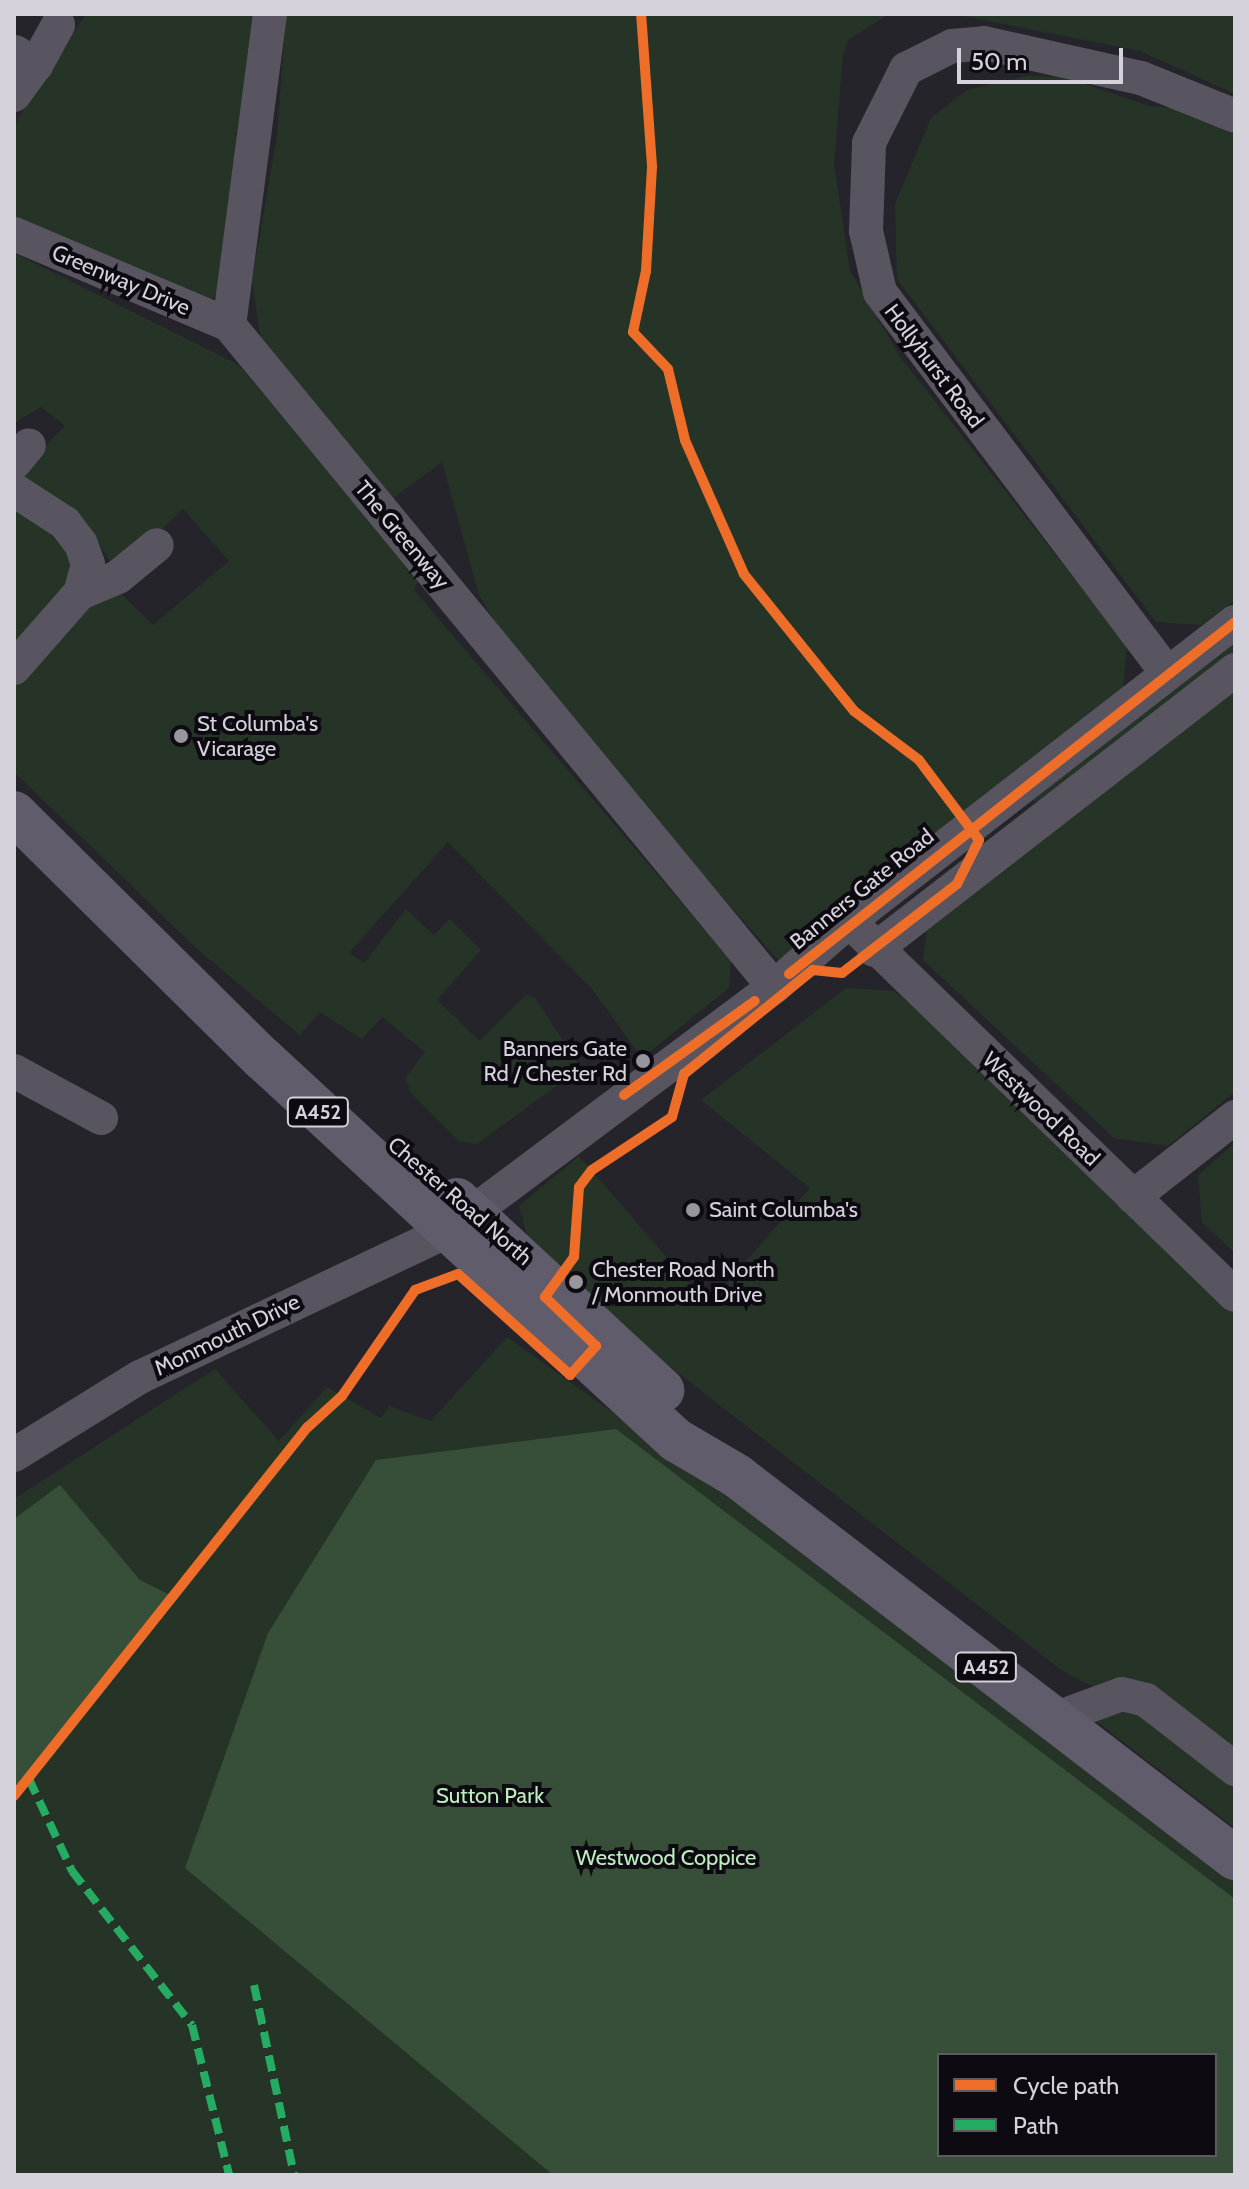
<!DOCTYPE html>
<style>
body{margin:0}
#map{position:relative;width:1249px;height:2189px;overflow:hidden;background:#25242a;font-family:Cabin,sans-serif}
div>[style]{position:absolute}
.green>*{inset:0;background:#263427}
.forest>*{inset:0;background:#374e38}
.minor>*{height:34px;margin:-17px;padding:0 17px;transform-origin:17px;border-radius:17px;background:#585560}
.highway>*{height:44px;margin:-22px;padding:0 22px;transform-origin:22px;border-radius:22px;background:#605c6b}
.quiet>*{height:8px;margin-top:-4px;transform-origin:0;background:repeating-linear-gradient(90deg,#26ab63 0 16px,transparent 0 24px)}
.cycleway>*{height:10px;margin:-5px;padding:0 5px;transform-origin:5px;border-radius:5px;background:#ee6e29}
.dots>*{width:22px;height:22px;translate:-50% -50%;box-sizing:border-box;border:4px solid #0d0b11;border-radius:50%}
span{translate:-50% -50%;white-space:nowrap;text-align:center;line-height:1.15;-webkit-text-stroke:8px #0d0b11;paint-order:stroke}
.shield-label span{padding:2px 6px;background:#0d0b11;border:2px solid;border-radius:6px;-webkit-text-stroke-width:0}
.shield-label{font-size:20px;color:#d5d2dc;font-weight:700}
.street-label{font-size:22px;color:#d5d2dc}
.poi-label{font-size:22px;color:#d5d2dc}
.left{translate:0 -50%;text-align:left}
.right{translate:-100% -50%;text-align:right}
.park-label{font-size:22px;color:#bcedbc}
.frame{position:absolute;inset:0;border:16px solid #d5d2dc;pointer-events:none}
.legend{position:absolute;left:937px;top:2053px;width:280px;height:104px;box-sizing:border-box;background:#0d0b11;border:2px solid #5d5b62;margin:0;padding:10px 14px;list-style:none;font-size:24px;color:#d5d2dc}
.legend li{display:flex;align-items:center;gap:16px;height:40px}
.legend b{width:40px;border:2px solid #5d5b62}
.scale{position:absolute;left:957px;top:48px;width:166px;height:36px;box-sizing:border-box;border:4px solid #d5d2dc;border-top:0;padding-left:10px;font-size:24px;line-height:28px;white-space:nowrap;color:#d5d2dc;-webkit-text-stroke:6px #0d0b11;paint-order:stroke}
</style>
<div id="map">
<div class="green">
<i style="clip-path:polygon(86px 14px,257px 14px,236px 134px,241px 146px,221px 290px,209px 302px,14px 218px,14px 125px)"></i>
<i style="clip-path:polygon(286px 14px,889px 14px,848px 40px,843px 56px,834px 163px,850px 271px,901px 358px,1127px 646px,1123px 688px,782px 964px,534px 688px,479px 595px,442px 462px,392px 499px,260px 335px,252px 280px,277px 136px)"></i>
<i style="clip-path:polygon(953px 14px,1235px 14px,1235px 94px,1140px 51px)"></i>
<i style="clip-path:polygon(1026px 76px,1065px 77px,1149px 106px,1180px 108px,1235px 135px,1235px 600px,1201px 625px,1156px 622px,897px 279px,895px 204px,931px 118px,967px 90px)"></i>
<i style="clip-path:polygon(14px 253px,239px 365px,418px 581px,414px 590px,731px 961px,729px 988px,642px 1058px,592px 989px,448px 842px,349px 953px,364px 963px,406px 909px,434px 935px,450px 919px,481px 950px,437px 1000px,480px 1041px,526px 995px,535px 998px,581px 1068px,477px 1144px,459px 1141px,411px 1093px,405px 1078px,425px 1052px,382px 1017px,362px 1039px,320px 1012px,300px 1035px,196px 948px,14px 772px,14px 683px,63px 622px,114px 587px,153px 625px,229px 561px,183px 509px,125px 565px,111px 563px,91px 531px,18px 474px,65px 426px,41px 407px,14px 423px)"></i>
<i style="clip-path:polygon(14px 502px,78px 555px,67px 591px,14px 642px)"></i>
<i style="clip-path:polygon(1235px 634px,1235px 657px,1047px 803px,1034px 801px,1031px 790px)"></i>
<i style="clip-path:polygon(1235px 687px,1235px 1092px,1168px 1146px,1114px 1138px,923px 960px,928px 921px)"></i>
<i style="clip-path:polygon(846px 988px,894px 991px,945px 1031px,1235px 1310px,1235px 1758px,1064px 1672px,660px 1359px,528px 1238px,519px 1206px,579px 1156px,708px 1305px,810px 1188px,701px 1100px)"></i>
<i style="clip-path:polygon(1235px 1143px,1235px 1253px,1202px 1223px,1198px 1175px)"></i>
<i style="clip-path:polygon(evenodd,507px 1337px,883px 1605px,1235px 1880px,1235px 2175px,14px 2175px,14px 1499px,215px 1369px,279px 1441px,327px 1387px,381px 1418px,389px 1406px,431px 1421px,507px 1337px,939px 2055px,1215px 2055px,1215px 2155px,939px 2155px,939px 2055px)"></i>
<i style="clip-path:polygon(1135px 1704px,1235px 1781px,1235px 1828px,1092px 1718px)"></i>
</div>
<div class="forest">
<i style="clip-path:polygon(evenodd,616px 1429px,1235px 1899px,1235px 2175px,553px 2175px,185px 1868px,268px 1633px,376px 1460px,616px 1429px,939px 2055px,1215px 2055px,1215px 2155px,939px 2155px,939px 2055px)"></i>
<i style="clip-path:polygon(60px 1485px,140px 1580px,176px 1598px,14px 1796px,14px 1519px)"></i>
</div>
<div class="minor">
<i style="left:270px;top:14px;width:314px;rotate:97.5deg"></i>
<i style="left:229px;top:325px;width:857px;rotate:50.54deg"></i>
<i style="left:15px;top:52px;width:25px;rotate:32deg"></i>
<i style="left:36px;top:65px;width:46px;rotate:-61.2deg"></i>
<i style="left:14px;top:95px;width:37px;rotate:-54deg"></i>
<i style="left:14px;top:234px;width:233px;rotate:22.9deg"></i>
<i style="left:14px;top:463px;width:23px;rotate:-50deg"></i>
<i style="left:14px;top:490px;width:61px;rotate:32.9deg"></i>
<i style="left:65px;top:523px;width:26px;rotate:53deg"></i>
<i style="left:81px;top:544px;width:21px;rotate:71deg"></i>
<i style="left:88px;top:564px;width:30px;rotate:105deg"></i>
<i style="left:14px;top:668px;width:100px;rotate:-48.7deg"></i>
<i style="left:80px;top:593px;width:41px;rotate:-22.8deg"></i>
<i style="left:118px;top:577px;width:50px;rotate:-39.4deg"></i>
<i style="left:1167px;top:673px;width:477px;rotate:-127deg"></i>
<i style="left:880px;top:292px;width:63px;rotate:-102.9deg"></i>
<i style="left:866px;top:231px;width:88px;rotate:-88deg"></i>
<i style="left:869px;top:143px;width:83px;rotate:-63.4deg"></i>
<i style="left:906px;top:69px;width:51px;rotate:-26.6deg"></i>
<i style="left:952px;top:46px;width:32px;rotate:-5deg"></i>
<i style="left:984px;top:43px;width:161px;rotate:12.6deg"></i>
<i style="left:1141px;top:78px;width:101px;rotate:22deg"></i>
<i style="left:849px;top:921px;width:537px;rotate:44.1deg"></i>
<i style="left:874px;top:950px;width:457px;rotate:-37.8deg"></i>
<i style="left:14px;top:1071px;width:99px;rotate:28.4deg"></i>
<i style="left:1133px;top:1197px;width:130px;rotate:-38.1deg"></i>
<i style="left:14px;top:1455px;width:148px;rotate:-31.8deg"></i>
<i style="left:140px;top:1377px;width:342px;rotate:-25.4deg"></i>
<i style="left:449px;top:1230px;width:406px;rotate:-36.8deg"></i>
<i style="left:774px;top:987px;width:100px;rotate:-41.3deg"></i>
<i style="left:849px;top:921px;width:488px;rotate:-37.8deg"></i>
<i style="left:1054px;top:1719px;width:72px;rotate:-20.2deg"></i>
<i style="left:1122px;top:1694px;width:25px;rotate:14deg"></i>
<i style="left:1146px;top:1700px;width:113px;rotate:37.8deg"></i>
</div>
<div class="highway">
<i style="left:14px;top:813px;width:349px;rotate:44.7deg"></i>
<i style="left:262px;top:1058px;width:563px;rotate:42.7deg"></i>
<i style="left:676px;top:1440px;width:71px;rotate:30.5deg"></i>
<i style="left:737px;top:1476px;width:628px;rotate:37.49deg"></i>
<i style="left:457px;top:1200px;width:280px;rotate:42.8deg"></i>
</div>
<div class="quiet">
<i style="left:29px;top:1779px;width:102px;rotate:64.9deg"></i>
<i style="left:72px;top:1871px;width:195px;rotate:52.1deg"></i>
<i style="left:192px;top:2025px;width:154px;rotate:76.1deg"></i>
<i style="left:254px;top:1985px;width:194px;rotate:78.1deg"></i>
</div>
<div class="cycleway">
<i style="left:789px;top:974px;width:568px;rotate:-38.28deg"></i>
<i style="left:624px;top:1095px;width:161px;rotate:-35.7deg"></i>
<i style="left:14px;top:1796px;width:472px;rotate:-51.5deg"></i>
<i style="left:308px;top:1427px;width:46px;rotate:-42.4deg"></i>
<i style="left:342px;top:1396px;width:129px;rotate:-55.4deg"></i>
<i style="left:415px;top:1290px;width:46px;rotate:-20.4deg"></i>
<i style="left:458px;top:1274px;width:151px;rotate:42deg"></i>
<i style="left:570px;top:1375px;width:39px;rotate:-48deg"></i>
<i style="left:596px;top:1346px;width:71px;rotate:-136.1deg"></i>
<i style="left:545px;top:1297px;width:49px;rotate:-54.1deg"></i>
<i style="left:574px;top:1257px;width:70px;rotate:-85.9deg"></i>
<i style="left:579px;top:1187px;width:21px;rotate:-53deg"></i>
<i style="left:592px;top:1170px;width:96px;rotate:-33.5deg"></i>
<i style="left:672px;top:1117px;width:45px;rotate:-74.4deg"></i>
<i style="left:684px;top:1074px;width:166px;rotate:-38.9deg"></i>
<i style="left:813px;top:970px;width:29px;rotate:6deg"></i>
<i style="left:842px;top:973px;width:145px;rotate:-37.7deg"></i>
<i style="left:957px;top:884px;width:49px;rotate:-63.4deg"></i>
<i style="left:979px;top:840px;width:100px;rotate:-126.9deg"></i>
<i style="left:919px;top:760px;width:81px;rotate:-143deg"></i>
<i style="left:854px;top:711px;width:176px;rotate:-128.8deg"></i>
<i style="left:744px;top:574px;width:146px;rotate:-113.8deg"></i>
<i style="left:685px;top:440px;width:73px;rotate:-103.5deg"></i>
<i style="left:668px;top:369px;width:51px;rotate:-133.4deg"></i>
<i style="left:633px;top:332px;width:62px;rotate:-78deg"></i>
<i style="left:646px;top:271px;width:105px;rotate:-86.7deg"></i>
<i style="left:652px;top:166px;width:152px;rotate:-94.1deg"></i>
</div>
<div class="dots">
<i style="left:181px;top:736px;background:#97959e"></i>
<i style="left:643px;top:1061px;background:#97959e"></i>
<i style="left:693px;top:1210px;background:#97959e"></i>
<i style="left:576px;top:1282px;background:#97959e"></i>
</div>
<div class="shield-label">
<span style="left:318px;top:1112px">A452</span>
<span style="left:986px;top:1667px">A452</span>
</div>
<div class="street-label">
<span style="left:121px;top:280px;rotate:23deg">Greenway Drive</span>
<span style="left:934px;top:366px;rotate:53deg">Hollyhurst Road</span>
<span style="left:402px;top:535px;rotate:50deg">The Greenway</span>
<span style="left:862px;top:889px;rotate:-39deg">Banners Gate Road</span>
<span style="left:1041px;top:1109px;rotate:44deg">Westwood Road</span>
<span style="left:460px;top:1201px;rotate:41deg">Chester Road North</span>
<span style="left:227px;top:1335px;rotate:-26deg">Monmouth Drive</span>
</div>
<div class="poi-label">
<span class="left" style="left:197px;top:736px">St Columba's<br>Vicarage</span>
<span class="right" style="left:627px;top:1061px">Banners Gate<br>Rd / Chester Rd</span>
<span class="left" style="left:709px;top:1210px">Saint Columba's</span>
<span class="left" style="left:592px;top:1282px">Chester Road North<br>/ Monmouth Drive</span>
</div>
<div class="park-label">
<span style="left:490px;top:1796px">Sutton Park</span>
<span style="left:666px;top:1858px">Westwood Coppice</span>
</div>
<div class="frame"></div>
<ul class="legend">
<li><b style="height:10px;background:#ee6e29"></b>Cycle path</li>
<li><b style="height:10px;background:#26ab63"></b>Path</li>
</ul>
<div class="scale">50 m</div>
</div>
